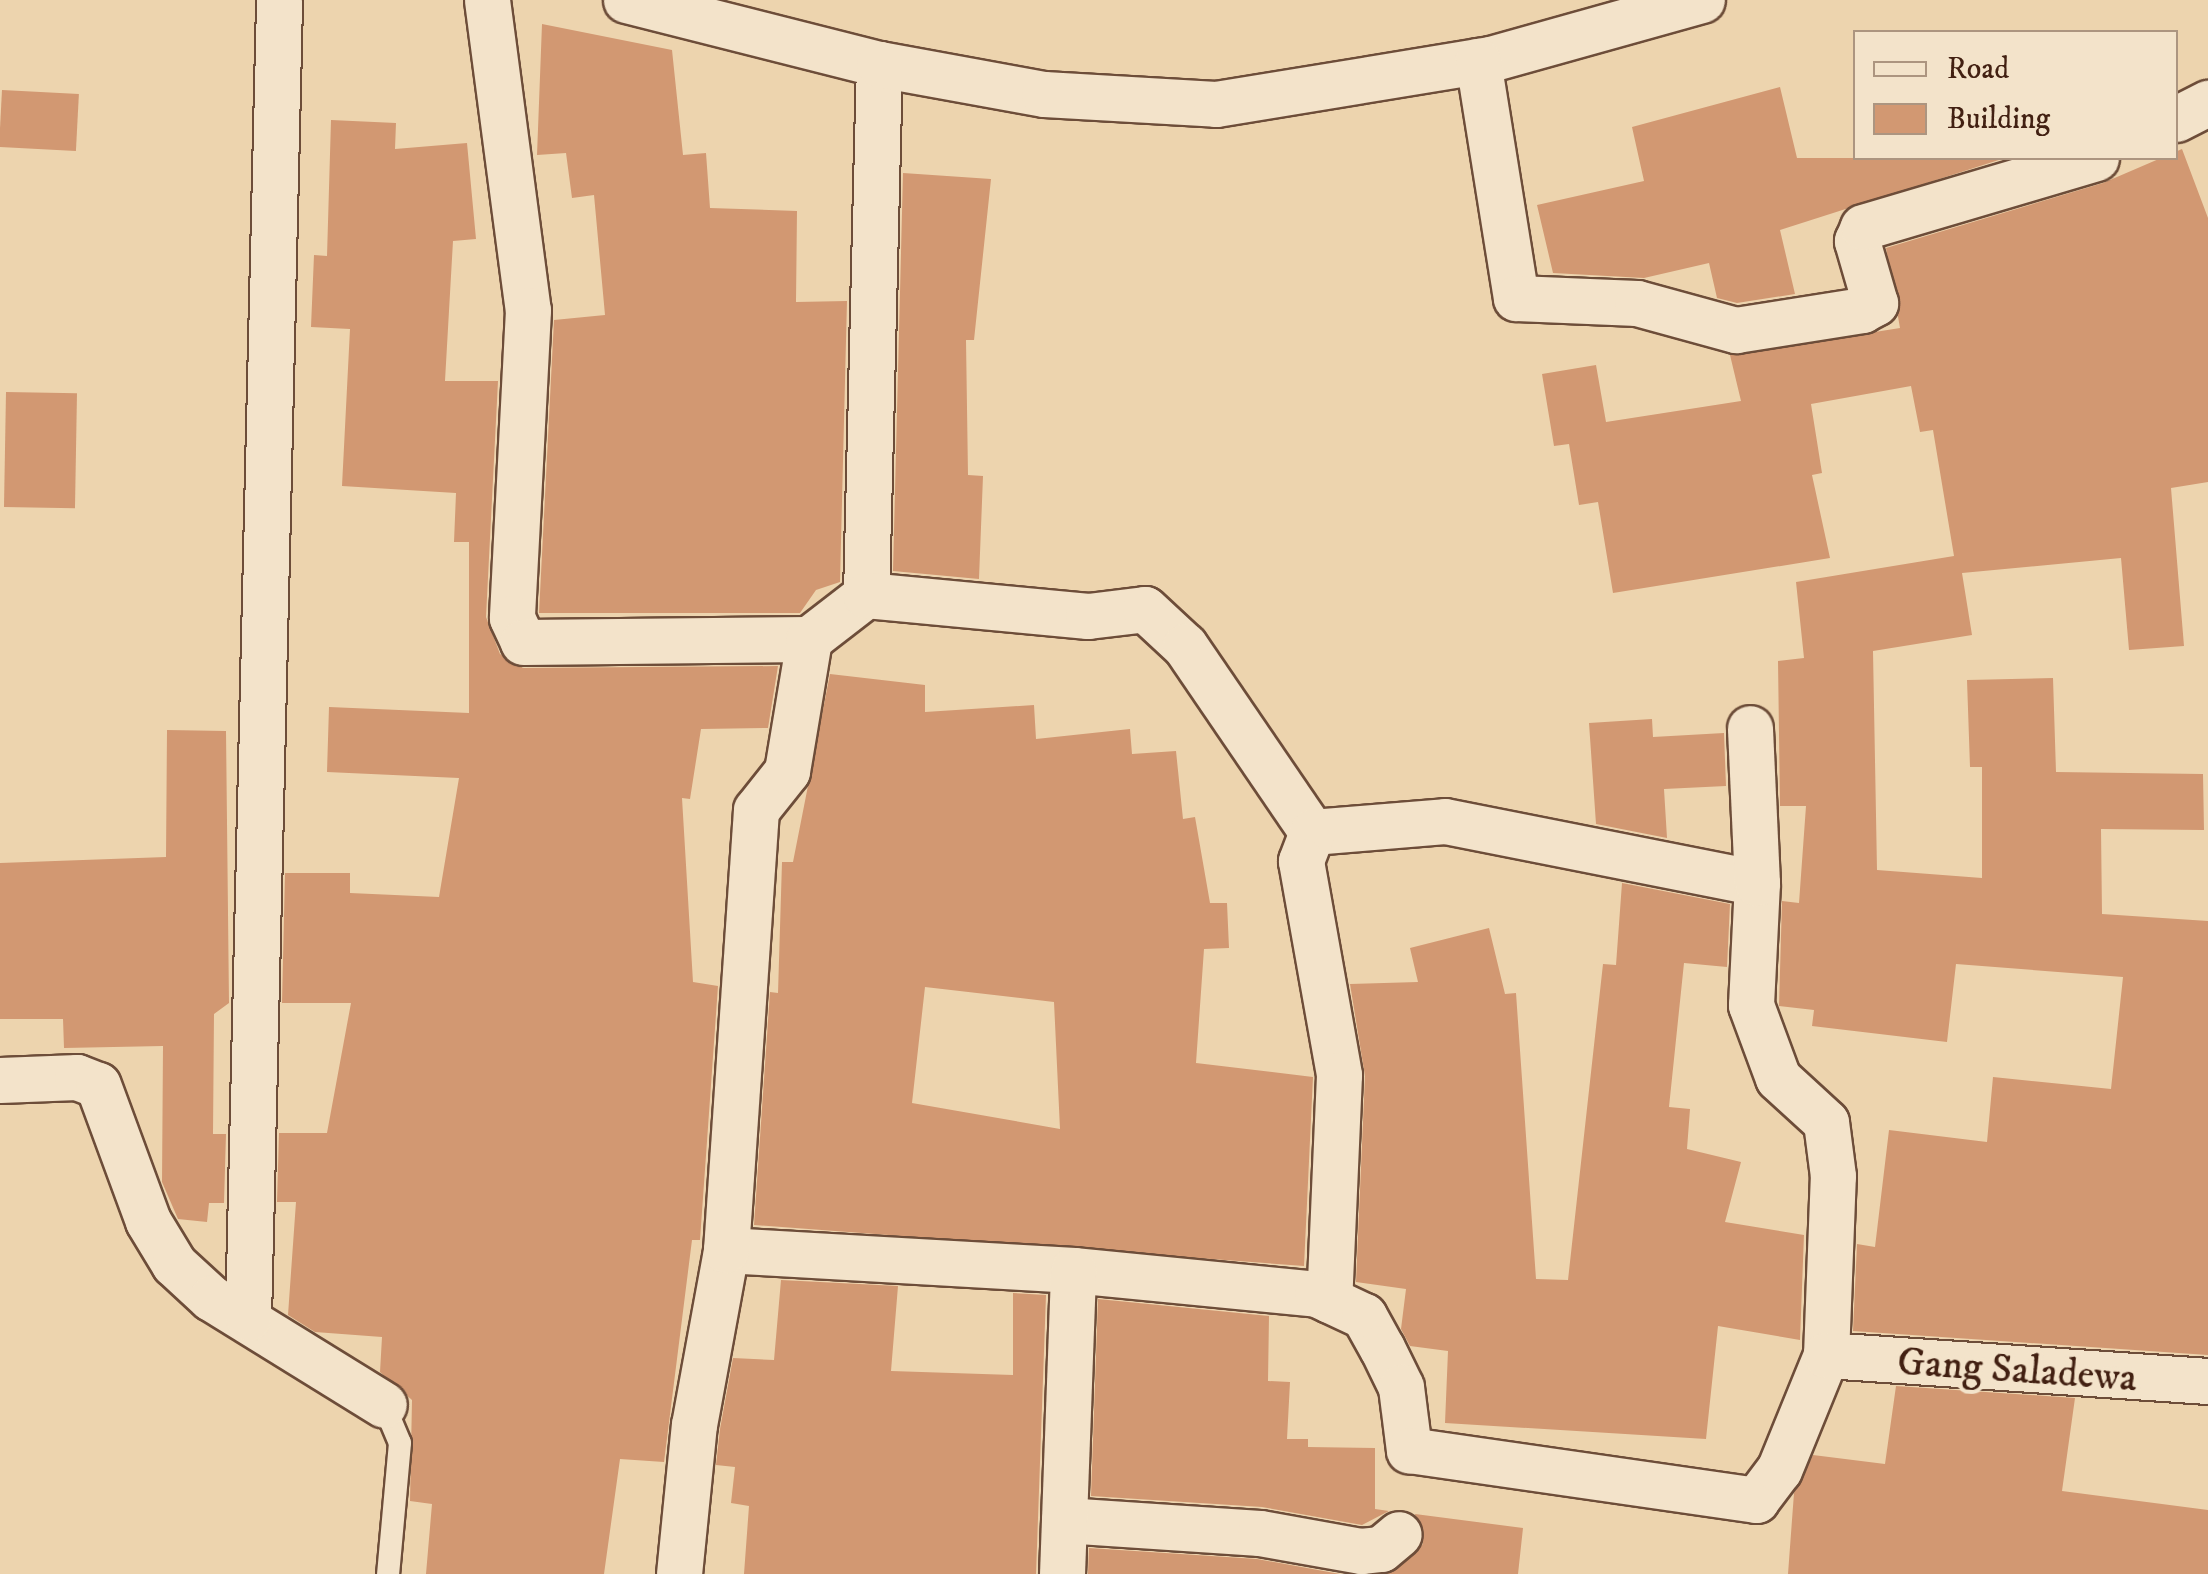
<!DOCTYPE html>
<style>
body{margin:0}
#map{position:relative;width:2208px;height:1574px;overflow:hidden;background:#edd4ae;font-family:"IM FELL DW Pica",serif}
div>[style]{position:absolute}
.building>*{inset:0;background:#d29872;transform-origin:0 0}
.roads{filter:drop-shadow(2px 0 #6d4d39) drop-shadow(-2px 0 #6d4d39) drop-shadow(0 2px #6d4d39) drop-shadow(0 -2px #6d4d39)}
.lane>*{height:22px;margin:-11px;padding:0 11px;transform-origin:11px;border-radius:11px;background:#f3e3ca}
.street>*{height:45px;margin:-22.5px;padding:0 22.5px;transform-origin:22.5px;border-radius:22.5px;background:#f3e3ca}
span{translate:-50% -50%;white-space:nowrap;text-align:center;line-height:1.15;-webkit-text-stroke:8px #f3e3ca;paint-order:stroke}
.street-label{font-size:40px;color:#422012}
.legend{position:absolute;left:1853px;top:30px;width:325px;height:130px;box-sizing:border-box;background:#f3e3ca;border:2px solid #ac9580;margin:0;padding:12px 18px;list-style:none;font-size:30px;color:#422012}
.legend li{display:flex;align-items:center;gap:20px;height:50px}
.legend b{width:50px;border:2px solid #ac9580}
</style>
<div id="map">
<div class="building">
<i style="clip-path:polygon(542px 24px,672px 50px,683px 155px,706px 153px,710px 208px,797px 211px,796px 302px,847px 301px,840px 582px,816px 590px,800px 613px,539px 613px,554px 320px,605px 315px,594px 195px,572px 198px,566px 153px,537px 155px)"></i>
<i style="clip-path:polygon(1780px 87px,1797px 158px,2005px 158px,1780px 230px,1795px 294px,1737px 303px,1717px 298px,1709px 263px,1644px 278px,1553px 273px,1537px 205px,1644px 181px,1632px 127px)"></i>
<i style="left:2px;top:90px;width:77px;height:57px;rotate:3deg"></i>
<i style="clip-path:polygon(331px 120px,396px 123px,395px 149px,467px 143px,476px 239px,453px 241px,445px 381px,498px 381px,486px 617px,500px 654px,523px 668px,778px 666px,768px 728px,701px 729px,690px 799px,682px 798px,693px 982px,718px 986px,700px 1240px,692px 1240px,664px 1462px,620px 1459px,604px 1574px,426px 1574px,432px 1504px,410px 1501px,412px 1400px,380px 1372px,382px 1337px,315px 1332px,288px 1315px,296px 1202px,277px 1202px,279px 1133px,327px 1133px,351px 1003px,282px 1003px,285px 873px,350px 873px,350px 893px,439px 897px,459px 778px,327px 772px,329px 707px,469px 713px,469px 542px,454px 542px,456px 493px,342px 486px,350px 329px,311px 327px,314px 255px,327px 256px)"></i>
<i style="clip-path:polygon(2182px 149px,2208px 218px,2208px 482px,2171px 488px,2184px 646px,2129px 650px,2121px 558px,1962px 573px,1972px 635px,1873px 651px,1877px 870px,1982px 878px,1982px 767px,1970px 767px,1967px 680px,2053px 678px,2056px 772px,2203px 774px,2204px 830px,2101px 829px,2102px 914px,2208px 921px,2208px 1355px,1853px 1331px,1857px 1244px,1875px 1247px,1889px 1130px,1987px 1142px,1993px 1077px,2111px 1089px,2123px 977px,1956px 964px,1947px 1042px,1812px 1026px,1814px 1010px,1779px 1006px,1782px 901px,1799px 903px,1806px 806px,1780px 806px,1778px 661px,1804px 658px,1796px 582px,1954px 556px,1933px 430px,1920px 432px,1911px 386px,1811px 404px,1822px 473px,1812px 475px,1830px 558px,1613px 593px,1598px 502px,1579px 505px,1569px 444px,1554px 446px,1542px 374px,1596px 365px,1606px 422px,1741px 401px,1730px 355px,1900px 328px,1886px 248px,2103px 183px)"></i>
<i style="clip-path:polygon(903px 173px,991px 179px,974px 340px,966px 340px,968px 475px,983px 476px,979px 579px,893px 571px)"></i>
<i style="left:6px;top:392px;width:71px;height:115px;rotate:1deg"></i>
<i style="clip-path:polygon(evenodd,830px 674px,925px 685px,925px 712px,1034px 705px,1036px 739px,1130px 729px,1132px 754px,1176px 751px,1183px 819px,1195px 817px,1210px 903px,1227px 903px,1229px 948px,1204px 949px,1196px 1063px,1313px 1077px,1304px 1266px,754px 1225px,770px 992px,778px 993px,782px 862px,793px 862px,830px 674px,925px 987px,1054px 1002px,1060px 1129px,912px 1103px,925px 987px)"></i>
<i style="clip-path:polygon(1652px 719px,1653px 737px,1724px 733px,1726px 786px,1664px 789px,1667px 838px,1596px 824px,1589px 723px)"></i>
<i style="clip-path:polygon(167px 730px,226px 731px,229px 1003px,214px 1014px,213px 1134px,226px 1134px,224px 1203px,209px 1203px,207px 1222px,178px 1219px,162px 1182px,163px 1046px,64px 1048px,63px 1019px,0 1019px,0 863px,166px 857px)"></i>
<i style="clip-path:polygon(1622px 883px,1730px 904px,1727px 967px,1684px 963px,1669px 1107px,1690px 1109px,1687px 1149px,1741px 1162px,1725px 1222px,1804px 1235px,1800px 1340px,1718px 1326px,1706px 1439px,1445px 1423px,1448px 1351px,1410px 1346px,1401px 1329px,1406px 1289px,1356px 1282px,1365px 1076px,1350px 984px,1418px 982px,1410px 948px,1489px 928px,1505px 994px,1516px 993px,1536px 1279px,1568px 1280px,1603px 964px,1616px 965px)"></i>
<i style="clip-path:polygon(781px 1280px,898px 1286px,891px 1371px,1013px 1375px,1013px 1293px,1046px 1295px,1036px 1574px,744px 1574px,749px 1506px,731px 1503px,735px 1467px,716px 1465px,720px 1429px,733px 1358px,774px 1360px)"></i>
<i style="clip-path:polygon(1098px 1299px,1269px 1316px,1268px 1381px,1290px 1382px,1287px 1439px,1308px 1439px,1308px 1447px,1375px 1448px,1375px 1509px,1389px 1511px,1362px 1525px,1262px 1507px,1091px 1496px)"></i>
<i style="clip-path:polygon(1896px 1386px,2075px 1398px,2062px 1491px,2208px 1510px,2208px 1574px,1788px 1574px,1794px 1493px,1813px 1455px,1885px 1464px)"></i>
<i style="clip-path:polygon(1415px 1514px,1523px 1528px,1518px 1574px,1387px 1574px,1423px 1544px)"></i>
<i style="clip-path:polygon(1089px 1548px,1257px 1559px,1340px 1574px,1088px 1574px)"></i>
</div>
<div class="roads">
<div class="lane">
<i style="left:384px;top:1405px;width:41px;rotate:67.2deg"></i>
<i style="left:400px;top:1443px;width:132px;rotate:95.2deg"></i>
</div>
<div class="street">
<i style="left:487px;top:0;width:313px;rotate:82.5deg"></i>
<i style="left:528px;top:310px;width:308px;rotate:93deg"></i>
<i style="left:512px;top:618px;width:26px;rotate:65deg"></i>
<i style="left:523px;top:642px;width:286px;rotate:-0.6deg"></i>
<i style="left:809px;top:639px;width:72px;rotate:-37.7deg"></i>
<i style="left:866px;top:595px;width:531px;rotate:-88.6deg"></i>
<i style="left:626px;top:0;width:261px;rotate:14.2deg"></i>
<i style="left:879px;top:64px;width:168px;rotate:10.3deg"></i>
<i style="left:1044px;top:94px;width:172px;rotate:3.3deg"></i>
<i style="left:1216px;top:104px;width:278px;rotate:-9.3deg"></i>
<i style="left:1490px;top:59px;width:220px;rotate:-15.6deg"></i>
<i style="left:1478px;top:61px;width:240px;rotate:80.9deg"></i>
<i style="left:1516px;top:298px;width:121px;rotate:2.4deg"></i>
<i style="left:1637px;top:303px;width:103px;rotate:15.3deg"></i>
<i style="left:1736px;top:330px;width:128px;rotate:-9deg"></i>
<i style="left:1862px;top:310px;width:15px;rotate:-28deg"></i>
<i style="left:1875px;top:303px;width:65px;rotate:-106.2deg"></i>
<i style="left:1857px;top:241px;width:15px;rotate:-67deg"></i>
<i style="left:1863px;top:227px;width:243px;rotate:-16.5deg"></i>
<i style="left:2176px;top:119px;width:36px;rotate:-27deg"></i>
<i style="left:866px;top:595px;width:223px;rotate:5.4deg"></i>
<i style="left:1088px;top:616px;width:57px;rotate:-7deg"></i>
<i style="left:1145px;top:609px;width:54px;rotate:42.8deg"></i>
<i style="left:1185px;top:646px;width:225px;rotate:55.7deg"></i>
<i style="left:1312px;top:832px;width:133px;rotate:-4.7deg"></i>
<i style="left:1445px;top:821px;width:318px;rotate:11.2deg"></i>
<i style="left:1312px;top:832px;width:31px;rotate:111deg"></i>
<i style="left:1301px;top:861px;width:217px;rotate:79.9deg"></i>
<i style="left:1339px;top:1075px;width:225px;rotate:92.5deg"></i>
<i style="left:0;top:1080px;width:77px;rotate:-2.2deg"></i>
<i style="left:77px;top:1077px;width:22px;rotate:21deg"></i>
<i style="left:98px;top:1085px;width:145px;rotate:69.8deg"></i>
<i style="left:148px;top:1221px;width:50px;rotate:58.8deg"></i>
<i style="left:174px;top:1264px;width:50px;rotate:42.6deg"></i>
<i style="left:211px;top:1298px;width:203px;rotate:31.7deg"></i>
<i style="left:726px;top:1250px;width:348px;rotate:3.3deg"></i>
<i style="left:1073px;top:1270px;width:245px;rotate:5.6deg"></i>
<i style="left:1317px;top:1294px;width:52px;rotate:25.1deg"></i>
<i style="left:1364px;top:1316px;width:37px;rotate:61deg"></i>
<i style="left:1382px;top:1348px;width:43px;rotate:64deg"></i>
<i style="left:1401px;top:1387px;width:64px;rotate:82.8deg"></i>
<i style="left:1409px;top:1450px;width:351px;rotate:8.2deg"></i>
<i style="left:1756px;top:1500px;width:38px;rotate:-53deg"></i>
<i style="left:1779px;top:1470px;width:124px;rotate:-67.8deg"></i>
<i style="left:1826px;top:1355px;width:179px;rotate:-87.8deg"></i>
<i style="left:1833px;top:1176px;width:54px;rotate:-97.4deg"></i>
<i style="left:1826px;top:1122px;width:65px;rotate:-137.5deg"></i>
<i style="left:1778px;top:1078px;width:78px;rotate:-110.3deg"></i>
<i style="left:1751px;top:1005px;width:122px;rotate:-87.2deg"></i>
<i style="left:1757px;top:883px;width:155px;rotate:-92.6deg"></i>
<i style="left:248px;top:1318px;width:1318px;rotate:-88.65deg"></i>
<i style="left:1826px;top:1355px;width:383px;rotate:3.9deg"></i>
<i style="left:1064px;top:1520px;width:196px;rotate:3.8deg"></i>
<i style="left:1260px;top:1533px;width:103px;rotate:10.1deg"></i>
<i style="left:1361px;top:1551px;width:20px;rotate:-6deg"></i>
<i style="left:1381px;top:1549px;width:23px;rotate:-40deg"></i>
<i style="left:679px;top:1574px;width:150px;rotate:-84.3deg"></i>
<i style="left:694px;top:1425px;width:178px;rotate:-79.6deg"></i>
<i style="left:726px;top:1250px;width:441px;rotate:-86.1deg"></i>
<i style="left:756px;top:810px;width:50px;rotate:-51.5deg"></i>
<i style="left:787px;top:771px;width:134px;rotate:-80.5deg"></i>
<i style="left:1062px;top:1574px;width:304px;rotate:-87.9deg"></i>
</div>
</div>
<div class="street-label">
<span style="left:2017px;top:1371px;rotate:4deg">Gang Saladewa</span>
</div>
<ul class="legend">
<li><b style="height:12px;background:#f3e3ca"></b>Road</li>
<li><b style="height:28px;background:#d29872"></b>Building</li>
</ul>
</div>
